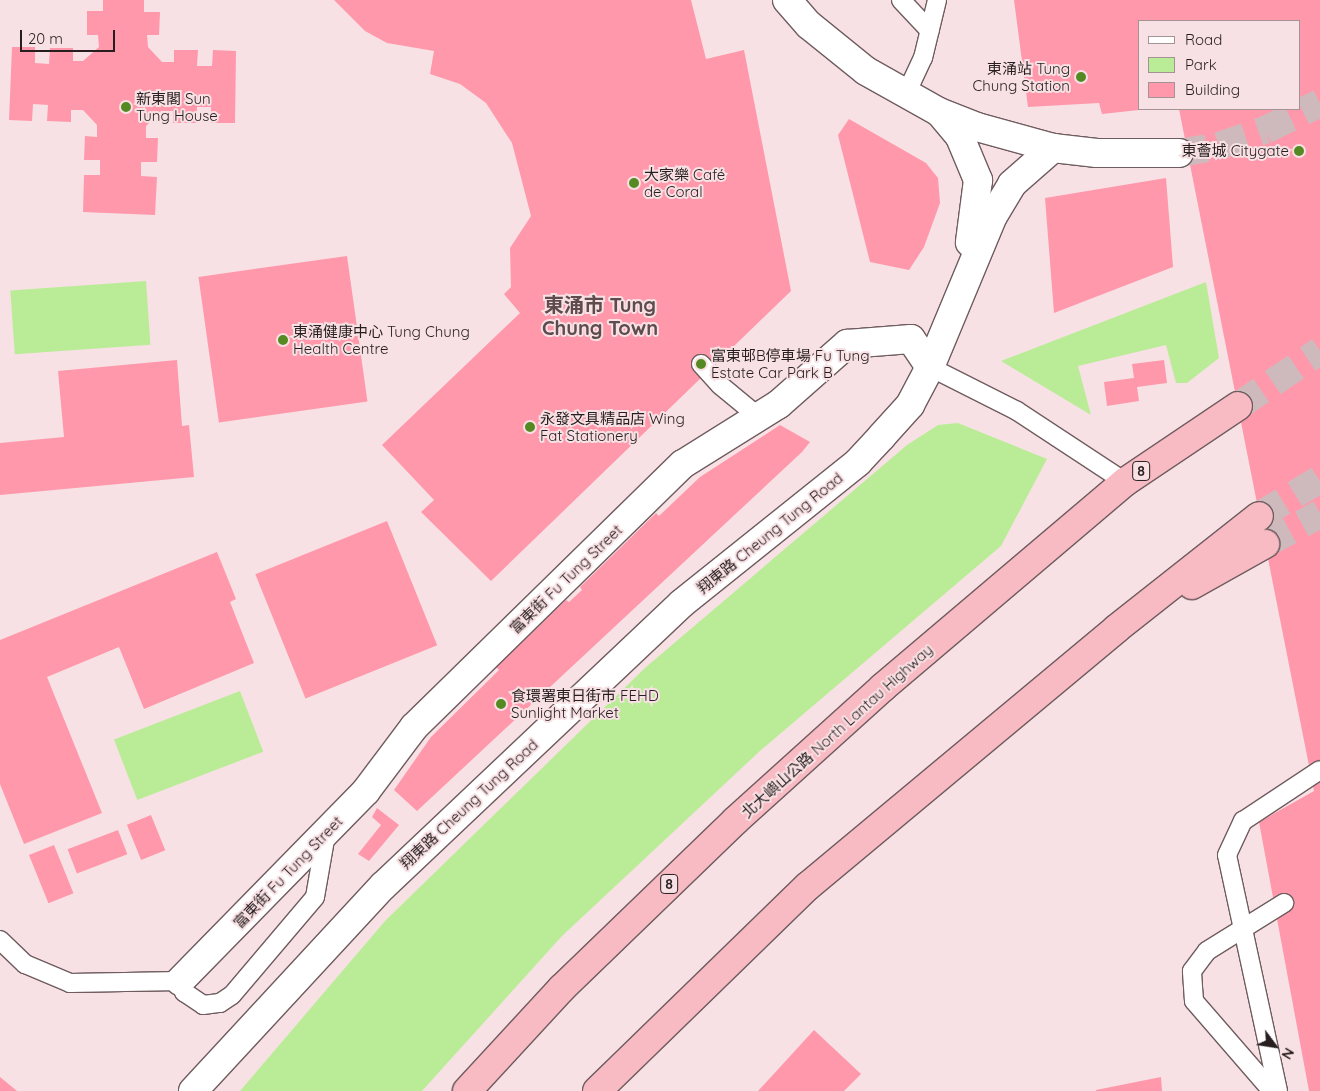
<!DOCTYPE html>
<meta charset="utf-8">
<style>
body{margin:0}
#map{position:relative;width:1320px;height:1091px;overflow:hidden;background:#f8e1e4;font-family:Quicksand,"Noto Sans TC",sans-serif}
div>[style]{position:absolute}
.green>*{inset:0;background:#baec97;transform-origin:0 0}
.building>*{inset:0;background:#ff98aa;transform-origin:0 0}
.secondary-tunnel>*{height:28px;margin-top:-14px;transform-origin:0;background:repeating-linear-gradient(90deg,#cebabd 0 28px,transparent 0 42px)}
.highway-tunnel>*{height:28px;margin-top:-14px;transform-origin:0;background:repeating-linear-gradient(90deg,#cebabd 0 28px,transparent 0 42px)}
.roads{filter:drop-shadow(1px 0 #6f5c5f) drop-shadow(-1px 0 #6f5c5f) drop-shadow(0 1px #6f5c5f) drop-shadow(0 -1px #6f5c5f)}
.lane>*{height:18px;margin:-9px;padding:0 9px;transform-origin:9px;border-radius:9px;background:#fff}
.street>*{height:28px;margin:-14px;padding:0 14px;transform-origin:14px;border-radius:14px;background:#fff}
.secondary>*{height:28px;margin:-14px;padding:0 14px;transform-origin:14px;border-radius:14px;background:#fff}
.highway>*{height:28px;margin:-14px;padding:0 14px;transform-origin:14px;border-radius:14px;background:#f8bac3}
.dots>*{width:14px;height:14px;translate:-50% -50%;box-sizing:border-box;border:2px solid #f8e1e4;border-radius:50%}
span{translate:-50% -50%;white-space:nowrap;text-align:center;line-height:1.15;-webkit-text-stroke:4px #f8e1e4;paint-order:stroke}
.shield-label span{padding:1px 4px;background:#f8e1e4;border:1px solid;border-radius:4px;-webkit-text-stroke-width:0}
.shield-label{font-size:14px;color:#261e1f;font-weight:700}
.poi-label{font-size:15px;color:#261e1f}
.right{translate:-100% -50%;text-align:right}
.left{translate:0 -50%;text-align:left}
.street-label{font-size:15px;color:#261e1f}
.district-label{font-size:20px;color:#5d4b4d;font-weight:700}
.legend{position:absolute;left:1138px;top:20px;width:162px;height:90px;box-sizing:border-box;background:#f8e1e4;border:1px solid #a49395;margin:0;padding:6px 9px;list-style:none;font-size:15px;color:#261e1f}
.legend li{display:flex;align-items:center;gap:10px;height:25px}
.legend b{width:25px;border:1px solid #a49395}
.north{position:absolute;left:1250px;top:1021px;width:50px;height:50px;-webkit-text-stroke:4px #f8e1e4;paint-order:stroke;rotate:121deg;font-size:14px;font-weight:700;line-height:20px;text-align:center;color:#261e1f}
.north::after{content:'';display:block;margin:auto;width:18px;height:22px;background:#261e1f;clip-path:polygon(50% 0,100% 100%,50% 72%,0 100%)}
.scale{position:absolute;left:20px;top:30px;width:95px;height:22px;box-sizing:border-box;border:2px solid #261e1f;border-top:0;padding-left:6px;font-size:15px;line-height:18px;white-space:nowrap;color:#261e1f;-webkit-text-stroke:4px #f8e1e4;paint-order:stroke}
</style>
<div id="map">
<div class="green">
<i style="left:146px;top:281px;width:64px;height:136px;rotate:86deg"></i>
<i style="clip-path:polygon(1206px 282px,1219px 358px,1187px 383px,1176px 383px,1166px 345px,1078px 366px,1091px 415px,1001px 361px)"></i>
<i style="clip-path:polygon(958px 423px,1047px 459px,1001px 546px,761px 750px,562px 936px,422px 1091px,240px 1091px,385px 921px,646px 667px,907px 445px,938px 425px)"></i>
<i style="left:240px;top:691px;width:65px;height:135px;rotate:69deg"></i>
</div>
<div class="building">
<i style="clip-path:polygon(103px 0,144px 0,144px 12px,160px 12px,159px 35px,147px 35px,148px 47px,162px 62px,174px 62px,174px 50px,198px 50px,197px 66px,212px 66px,213px 50px,236px 51px,235px 123px,211px 123px,211px 107px,197px 107px,196px 123px,173px 123px,173px 111px,161px 111px,146px 126px,146px 138px,158px 138px,157px 162px,141px 162px,141px 176px,157px 177px,155px 215px,83px 212px,84px 175px,100px 175px,100px 160px,84px 160px,85px 136px,97px 137px,97px 125px,83px 110px,71px 110px,71px 122px,47px 121px,48px 105px,33px 104px,32px 121px,9px 120px,12px 47px,35px 47px,35px 63px,49px 64px,50px 48px,73px 48px,73px 61px,83px 61px,99px 47px,98px 35px,87px 35px,87px 11px,103px 11px)"></i>
<i style="clip-path:polygon(334px 0,691px 0,706px 59px,744px 50px,791px 291px,491px 581px,421px 512px,434px 500px,382px 445px,520px 313px,504px 294px,511px 287px,510px 248px,531px 216px,512px 143px,486px 103px,460px 84px,430px 74px,434px 51px,387px 43px,365px 31px)"></i>
<i style="clip-path:polygon(1014px 0,1320px 0,1320px 1091px,1309px 1091px,1259px 822px,1314px 791px,1179px 109px,1299px 109px,1299px 21px,1139px 21px,1139px 110px,1102px 114px,1099px 103px,1028px 107px)"></i>
<i style="clip-path:polygon(849px 119px,926px 163px,938px 178px,940px 203px,924px 247px,909px 270px,870px 262px,838px 135px)"></i>
<i style="clip-path:polygon(1166px 178px,1173px 267px,1054px 313px,1045px 198px)"></i>
<i style="left:347px;top:256px;width:147px;height:150px;rotate:82deg"></i>
<i style="clip-path:polygon(177px 360px,182px 426px,189px 425px,194px 477px,0 495px,0 443px,64px 437px,58px 371px)"></i>
<i style="clip-path:polygon(1164px 360px,1167px 383px,1137px 387px,1139px 401px,1107px 406px,1104px 382px,1134px 378px,1132px 364px)"></i>
<i style="clip-path:polygon(780px 425px,810px 442px,802px 452px,417px 811px,394px 790px,431px 737px,499px 670px,496px 667px,566px 600px,569px 602px,582px 590px,580px 587px,656px 513px,659px 516px,700px 477px)"></i>
<i style="left:387px;top:521px;width:134px;height:142px;rotate:68deg"></i>
<i style="clip-path:polygon(217px 552px,236px 599px,230px 602px,254px 663px,144px 709px,119px 647px,47px 677px,102px 813px,24px 844px,0 784px,0 640px)"></i>
<i style="clip-path:polygon(377px 808px,399px 825px,369px 861px,358px 854px,381px 825px,372px 817px)"></i>
<i style="left:151px;top:815px;width:38px;height:26px;rotate:68deg"></i>
<i style="left:118px;top:830px;width:26px;height:54px;rotate:69deg"></i>
<i style="left:54px;top:845px;width:52px;height:27px;rotate:68deg"></i>
<i style="clip-path:polygon(814px 1030px,861px 1074px,844px 1091px,758px 1091px)"></i>
<i style="clip-path:polygon(0 1077px,17px 1091px,0 1091px)"></i>
<i style="clip-path:polygon(1161px 1077px,1162px 1091px,1096px 1091px,1096px 1090px)"></i>
</div>
<div class="secondary-tunnel">
<i style="left:1179px;top:153px;width:41px;rotate:-9.9deg"></i>
<i style="left:1219px;top:146px;width:49px;rotate:-19.2deg"></i>
<i style="left:1265px;top:130px;width:61px;rotate:-26.1deg"></i>
</div>
<div class="highway-tunnel">
<i style="left:1238px;top:406px;width:99px;rotate:-33.9deg"></i>
<i style="left:1259px;top:516px;width:71px;rotate:-31.2deg"></i>
<i style="left:1265px;top:544px;width:63px;rotate:-28.6deg"></i>
</div>
<div class="roads">
<div class="lane">
<i style="left:901px;top:0;width:42px;rotate:46.9deg"></i>
<i style="left:906px;top:94px;width:40px;rotate:-65deg"></i>
<i style="left:923px;top:58px;width:60px;rotate:-76.4deg"></i>
<i style="left:701px;top:364px;width:28px;rotate:48deg"></i>
<i style="left:720px;top:385px;width:52px;rotate:39.5deg"></i>
<i style="left:930px;top:367px;width:97px;rotate:26.8deg"></i>
<i style="left:1017px;top:411px;width:129px;rotate:33.3deg"></i>
<i style="left:0;top:940px;width:35px;rotate:44deg"></i>
<i style="left:25px;top:964px;width:49px;rotate:22.9deg"></i>
<i style="left:70px;top:983px;width:110px;rotate:-1deg"></i>
<i style="left:180px;top:981px;width:12px;rotate:70deg"></i>
<i style="left:184px;top:992px;width:23px;rotate:34deg"></i>
<i style="left:203px;top:1005px;width:17px;rotate:-7deg"></i>
<i style="left:220px;top:1003px;width:14px;rotate:-34deg"></i>
<i style="left:232px;top:995px;width:128px;rotate:-49.7deg"></i>
<i style="left:315px;top:897px;width:64px;rotate:-80.1deg"></i>
<i style="left:1272px;top:1091px;width:119px;rotate:-130.9deg"></i>
<i style="left:1194px;top:1001px;width:30px;rotate:-94deg"></i>
<i style="left:1192px;top:971px;width:25px;rotate:-53deg"></i>
<i style="left:1207px;top:951px;width:91px;rotate:-31.9deg"></i>
<i style="left:1278px;top:1091px;width:241px;rotate:-102.2deg"></i>
<i style="left:1227px;top:855px;width:38px;rotate:-65deg"></i>
<i style="left:1243px;top:821px;width:92px;rotate:-33.5deg"></i>
</div>
<div class="street">
<i style="left:180px;top:981px;width:266px;rotate:-45.6deg"></i>
<i style="left:366px;top:791px;width:80px;rotate:-53.1deg"></i>
<i style="left:414px;top:727px;width:376px;rotate:-44.4deg"></i>
<i style="left:683px;top:464px;width:113px;rotate:-32deg"></i>
<i style="left:779px;top:404px;width:91px;rotate:-41.4deg"></i>
<i style="left:847px;top:344px;width:64px;rotate:-4.5deg"></i>
<i style="left:911px;top:339px;width:34px;rotate:56deg"></i>
</div>
<div class="secondary">
<i style="left:787px;top:0;width:33px;rotate:49deg"></i>
<i style="left:809px;top:25px;width:73px;rotate:38.9deg"></i>
<i style="left:866px;top:71px;width:84px;rotate:29.3deg"></i>
<i style="left:939px;top:112px;width:41px;rotate:21.5deg"></i>
<i style="left:977px;top:127px;width:79px;rotate:15.4deg"></i>
<i style="left:1053px;top:148px;width:44px;rotate:6.5deg"></i>
<i style="left:1097px;top:153px;width:82px"></i>
<i style="left:941px;top:114px;width:30px;rotate:50deg"></i>
<i style="left:960px;top:137px;width:47px;rotate:67.3deg"></i>
<i style="left:978px;top:180px;width:63px;rotate:97.4deg"></i>
<i style="left:193px;top:1091px;width:280px;rotate:-47.2deg"></i>
<i style="left:383px;top:886px;width:410px;rotate:-43.4deg"></i>
<i style="left:681px;top:604px;width:227px;rotate:-38.7deg"></i>
<i style="left:858px;top:462px;width:35px;rotate:-47deg"></i>
<i style="left:882px;top:436px;width:42px;rotate:-47.9deg"></i>
<i style="left:910px;top:405px;width:43px;rotate:-62.2deg"></i>
<i style="left:930px;top:367px;width:164px;rotate:-67.4deg"></i>
<i style="left:993px;top:216px;width:37px;rotate:-59deg"></i>
<i style="left:1012px;top:184px;width:55px;rotate:-41.3deg"></i>
</div>
<div class="highway">
<i style="left:1192px;top:585px;width:84px;rotate:-29.3deg"></i>
<i style="left:467px;top:1091px;width:139px;rotate:-47.3deg"></i>
<i style="left:561px;top:989px;width:243px;rotate:-44deg"></i>
<i style="left:736px;top:820px;width:197px;rotate:-42.1deg"></i>
<i style="left:882px;top:688px;width:319px;rotate:-40.3deg"></i>
<i style="left:1125px;top:482px;width:136px;rotate:-33.9deg"></i>
<i style="left:597px;top:1091px;width:294px;rotate:-44.2deg"></i>
<i style="left:808px;top:886px;width:401px;rotate:-39.8deg"></i>
<i style="left:1116px;top:629px;width:182px;rotate:-38.3deg"></i>
</div>
</div>
<div class="dots">
<i style="left:1081px;top:77px;background:#558a22"></i>
<i style="left:126px;top:107px;background:#558a22"></i>
<i style="left:1299px;top:151px;background:#558a22"></i>
<i style="left:634px;top:183px;background:#558a22"></i>
<i style="left:283px;top:340px;background:#558a22"></i>
<i style="left:701px;top:364px;background:#558a22"></i>
<i style="left:530px;top:427px;background:#558a22"></i>
<i style="left:501px;top:704px;background:#558a22"></i>
</div>
<div class="shield-label">
<span style="left:1141px;top:471px">8</span>
<span style="left:669px;top:884px">8</span>
</div>
<div class="poi-label">
<span class="right" style="left:1070px;top:77px">東涌站 Tung<br>Chung Station</span>
<span class="left" style="left:136px;top:107px">新東閣 Sun<br>Tung House</span>
<span class="right" style="left:1289px;top:151px">東薈城 Citygate</span>
<span class="left" style="left:644px;top:183px">大家樂 Café<br>de Coral</span>
<span class="left" style="left:293px;top:340px">東涌健康中心 Tung Chung<br>Health Centre</span>
<span class="left" style="left:711px;top:364px">富東邨B停車場 Fu Tung<br>Estate Car Park B</span>
<span class="left" style="left:540px;top:427px">永發文具精品店 Wing<br>Fat Stationery</span>
<span class="left" style="left:511px;top:704px">食環署東日街市 FEHD<br>Sunlight Market</span>
</div>
<div class="street-label">
<span style="left:770px;top:533px;rotate:-39deg">翔東路 Cheung Tung Road</span>
<span style="left:566px;top:579px;rotate:-44deg">富東街 Fu Tung Street</span>
<span style="left:837px;top:731px;rotate:-42deg">北大嶼山公路 North Lantau Highway</span>
<span style="left:469px;top:804px;rotate:-43deg">翔東路 Cheung Tung Road</span>
<span style="left:288px;top:872px;rotate:-46deg">富東街 Fu Tung Street</span>
</div>
<div class="district-label">
<span style="left:600px;top:316px">東涌市 Tung<br>Chung Town</span>
</div>
<ul class="legend">
<li><b style="height:6px;background:#fff"></b>Road</li>
<li><b style="height:14px;background:#baec97"></b>Park</li>
<li><b style="height:14px;background:#ff98aa"></b>Building</li>
</ul>
<div class="north">N</div>
<div class="scale">20 m</div>
</div>
